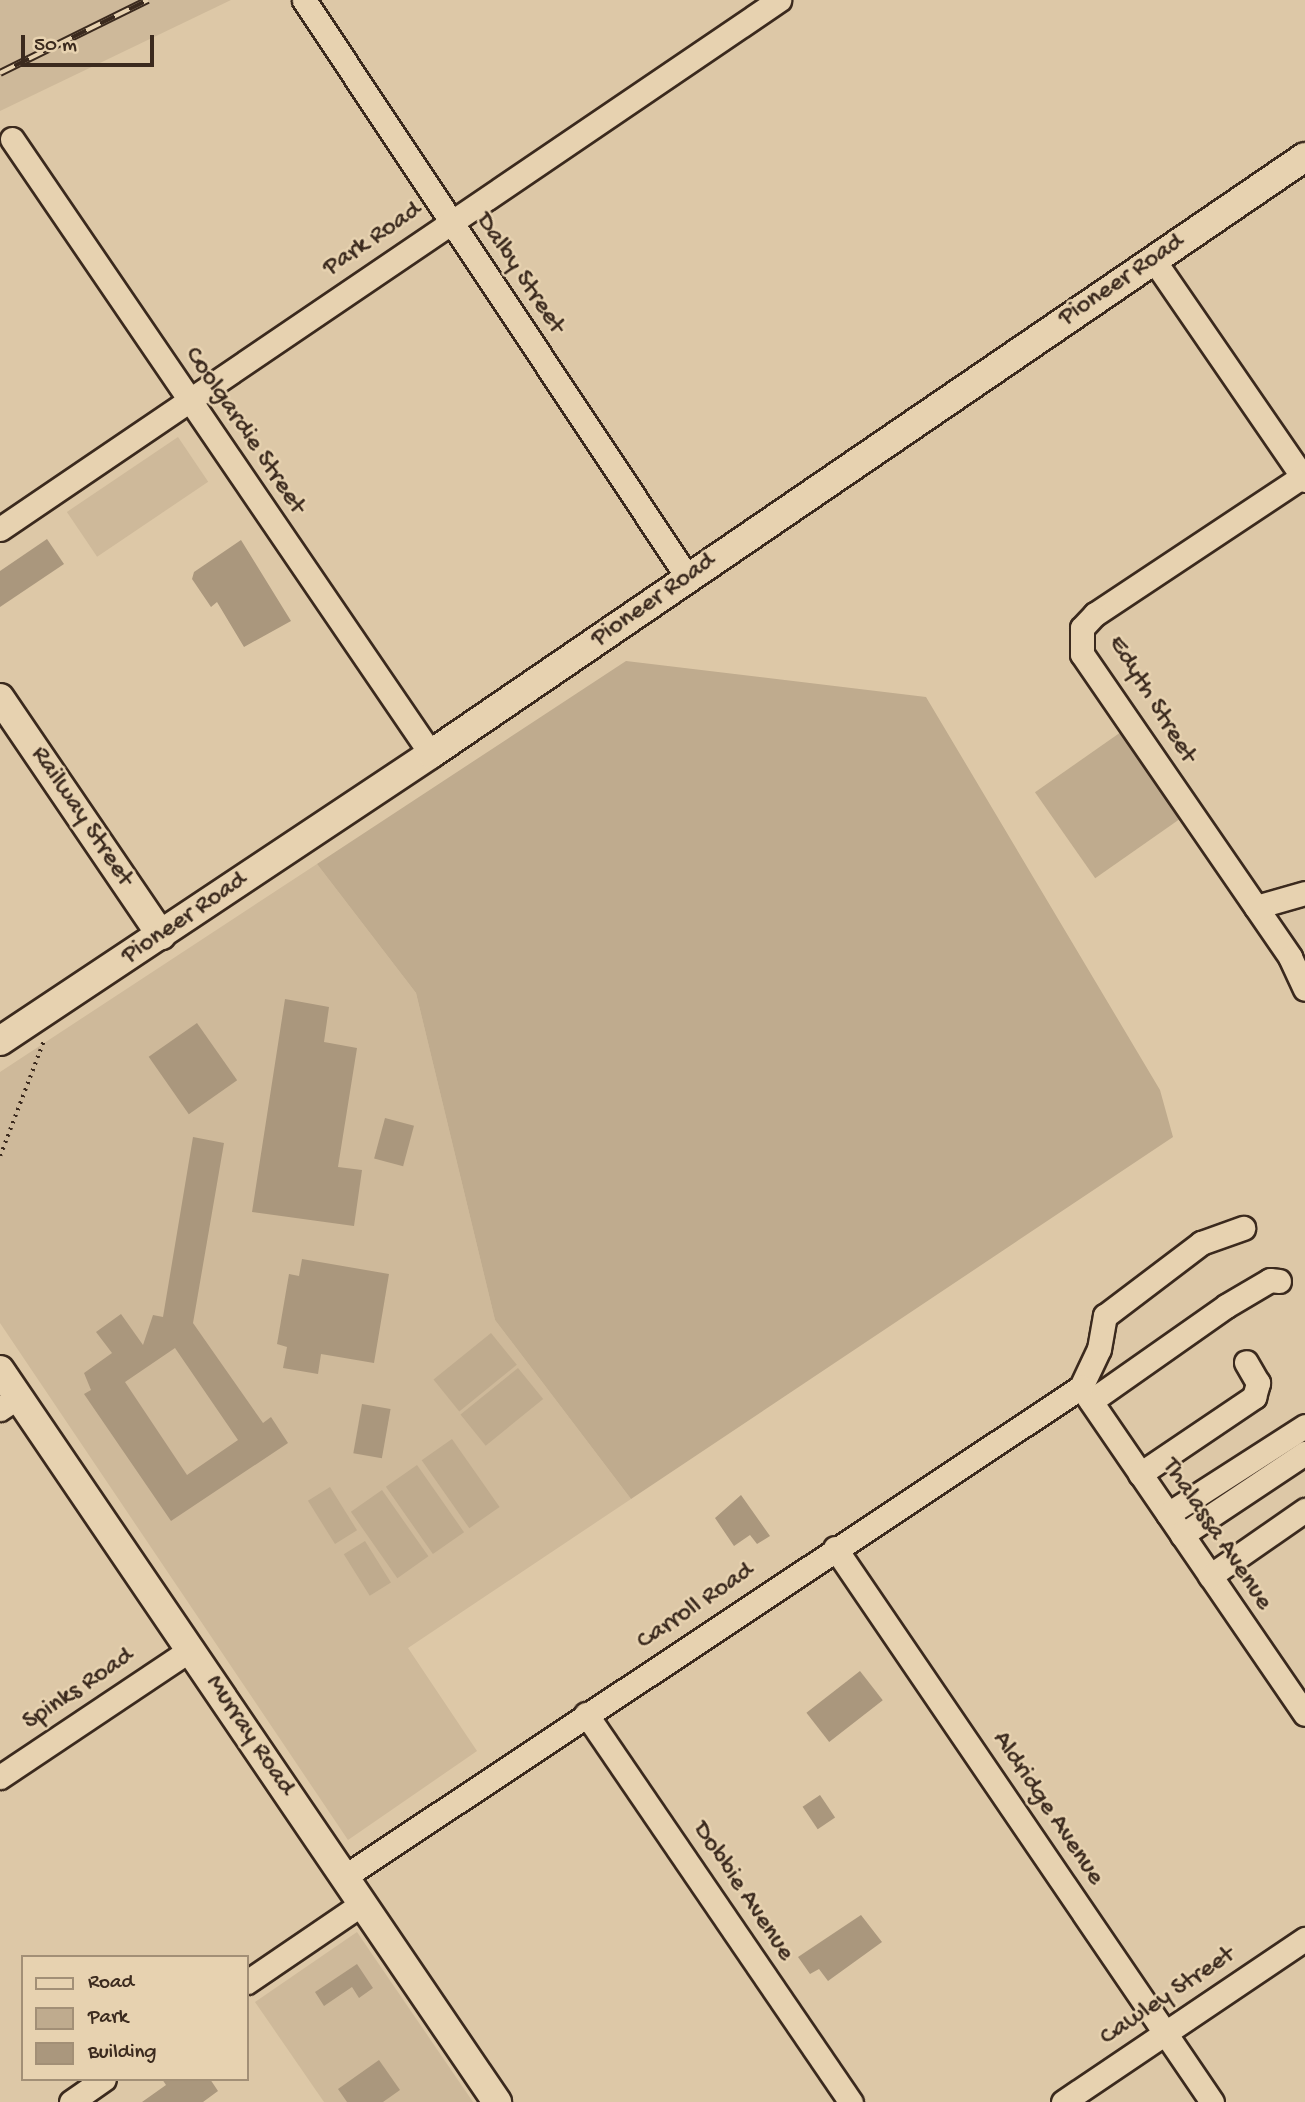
<!DOCTYPE html>
<style>
body{margin:0}
#map{position:relative;width:1305px;height:2102px;overflow:hidden;background:#ddc8a7;font-family:"Gochi Hand",sans-serif}
div>[style]{position:absolute}
.built>*{inset:0;background:#ceb99a;transform-origin:0 0}
.green>*{inset:0;background:#bfab8e;transform-origin:0 0}
.building>*{inset:0;background:#aa977d;transform-origin:0 0}
.path>*{height:3.5px;margin-top:-1.75px;transform-origin:0;background:repeating-linear-gradient(90deg,#3b2a1e 0 2px,transparent 0 7px)}
.roads{filter:drop-shadow(2px 0 #3b2a1e) drop-shadow(-2px 0 #3b2a1e) drop-shadow(0 2px #3b2a1e) drop-shadow(0 -2px #3b2a1e)}
.minor>*{height:23px;margin:-11.5px;padding:0 11.5px;transform-origin:11.5px;border-radius:11.5px;background:#e7d2b0}
.major>*{height:28px;margin:-14px;padding:0 14px;transform-origin:14px;border-radius:14px;background:#e7d2b0}
.rail>*{height:8px;margin-top:-4px;transform-origin:0;background:repeating-linear-gradient(90deg,#e7d2b0 0 16px,#3b2a1e 0 32px);box-sizing:border-box;border-block:2px solid #3b2a1e}
span{translate:-50% -50%;white-space:nowrap;text-align:center;line-height:1.15;-webkit-text-stroke:5px #e7d2b0;paint-order:stroke}
.street-label{font-size:26px;color:#3b2a1e}
.legend{position:absolute;left:21px;top:1955px;width:228px;height:126px;box-sizing:border-box;background:#e7d2b0;border:2px solid #a28f76;margin:0;padding:9px 12px;list-style:none;font-size:21px;color:#3b2a1e}
.legend li{display:flex;align-items:center;gap:14px;height:35px}
.legend b{width:35px;border:2px solid #a28f76}
.scale{position:absolute;left:21px;top:35px;width:133px;height:32px;box-sizing:border-box;border:4px solid #3b2a1e;border-top:0;padding-left:9px;font-size:21px;line-height:24px;white-space:nowrap;color:#3b2a1e;-webkit-text-stroke:5px #e7d2b0;paint-order:stroke}
</style>
<div id="map">
<div class="built">
<i style="clip-path:polygon(0 0,231px 0,0 111px)"></i>
<i style="left:178px;top:437px;width:54px;height:134px;rotate:56deg"></i>
<i style="clip-path:polygon(317px 864px,416px 993px,495px 1320px,631px 1499px,408px 1648px,477px 1751px,348px 1840px,0 1323px,0 1072px)"></i>
<i style="clip-path:polygon(357px 1932px,473px 2102px,324px 2102px,255px 2002px)"></i>
</div>
<div class="green">
<i style="clip-path:polygon(626px 661px,926px 697px,1160px 1090px,1173px 1137px,631px 1499px,495px 1320px,416px 993px,317px 864px)"></i>
<i style="left:1121px;top:732px;width:105px;height:105px;rotate:55deg"></i>
<i style="left:491px;top:1333px;width:41px;height:74px;rotate:51deg"></i>
<i style="left:518px;top:1368px;width:40px;height:74px;rotate:51deg"></i>
<i style="left:452px;top:1439px;width:83px;height:37px;rotate:55deg"></i>
<i style="left:417px;top:1465px;width:82px;height:38px;rotate:55deg"></i>
<i style="left:330px;top:1487px;width:51px;height:26px;rotate:58deg"></i>
<i style="left:382px;top:1490px;width:81px;height:38px;rotate:55deg"></i>
<i style="left:365px;top:1541px;width:49px;height:25px;rotate:58deg"></i>
</div>
<div class="building">
<i style="clip-path:polygon(47px 539px,64px 564px,0 607px,0 571px)"></i>
<i style="clip-path:polygon(241px 540px,291px 621px,244px 647px,217px 602px,211px 607px,192px 579px,194px 572px)"></i>
<i style="clip-path:polygon(285px 999px,329px 1007px,324px 1042px,357px 1048px,338px 1167px,362px 1170px,354px 1226px,252px 1212px)"></i>
<i style="left:197px;top:1023px;width:70px;height:59px;rotate:55deg"></i>
<i style="left:385px;top:1118px;width:30px;height:42px;rotate:15deg"></i>
<i style="clip-path:polygon(evenodd,193px 1137px,224px 1143px,193px 1323px,263px 1423px,271px 1417px,288px 1443px,171px 1521px,84px 1394px,91px 1390px,84px 1373px,112px 1353px,96px 1332px,121px 1314px,143px 1345px,153px 1315px,163px 1317px,193px 1137px,175px 1348px,238px 1440px,187px 1475px,125px 1382px,175px 1348px)"></i>
<i style="clip-path:polygon(302px 1259px,389px 1274px,374px 1363px,321px 1354px,318px 1374px,283px 1368px,287px 1347px,277px 1344px,289px 1274px,299px 1276px)"></i>
<i style="left:362px;top:1404px;width:29px;height:50px;rotate:10deg"></i>
<i style="clip-path:polygon(741px 1495px,770px 1536px,757px 1544px,750px 1535px,734px 1546px,715px 1518px)"></i>
<i style="left:860px;top:1671px;width:37px;height:68px;rotate:52deg"></i>
<i style="left:820px;top:1795px;width:27px;height:21px;rotate:56deg"></i>
<i style="clip-path:polygon(861px 1915px,882px 1942px,828px 1981px,819px 1969px,810px 1974px,798px 1957px)"></i>
<i style="clip-path:polygon(357px 1964px,373px 1988px,359px 1998px,352px 1987px,324px 2006px,315px 1992px)"></i>
<i style="clip-path:polygon(379px 2060px,400px 2090px,383px 2102px,347px 2102px,338px 2089px)"></i>
<i style="clip-path:polygon(162px 2079px,210px 2079px,218px 2091px,203px 2102px,142px 2102px,166px 2085px)"></i>
</div>
<div class="path">
<i style="left:0;top:1156px;width:124px;rotate:-69.2deg"></i>
</div>
<div class="roads">
<div class="minor">
<i style="left:304px;top:0;width:694px;rotate:56.4deg"></i>
<i style="left:12px;top:139px;width:744px;rotate:55.73deg"></i>
<i style="left:1153px;top:259px;width:268px;rotate:55.5deg"></i>
<i style="left:1303px;top:476px;width:250px;rotate:146.4deg"></i>
<i style="left:1095px;top:614px;width:19px;rotate:133deg"></i>
<i style="left:1082px;top:628px;width:26px;rotate:90deg"></i>
<i style="left:1082px;top:654px;width:368px;rotate:55.5deg"></i>
<i style="left:1290px;top:957px;width:35px;rotate:65deg"></i>
<i style="left:0;top:529px;width:942px;rotate:-34.18deg"></i>
<i style="left:1256px;top:907px;width:51px;rotate:-15.9deg"></i>
<i style="left:1081px;top:1387px;width:396px;rotate:55.6deg"></i>
<i style="left:1081px;top:1387px;width:42px;rotate:-64.7deg"></i>
<i style="left:1099px;top:1349px;width:34px;rotate:-80deg"></i>
<i style="left:1105px;top:1316px;width:121px;rotate:-37.2deg"></i>
<i style="left:1201px;top:1243px;width:45px;rotate:-19.7deg"></i>
<i style="left:1091px;top:1401px;width:165px;rotate:-35.1deg"></i>
<i style="left:1226px;top:1306px;width:51px;rotate:-30.6deg"></i>
<i style="left:1270px;top:1280px;width:9px;rotate:6deg"></i>
<i style="left:0;top:1409px;width:22px;rotate:-34deg"></i>
<i style="left:1140px;top:1474px;width:138px;rotate:-34deg"></i>
<i style="left:1254px;top:1397px;width:15px;rotate:-74deg"></i>
<i style="left:1258px;top:1383px;width:24px;rotate:-120deg"></i>
<i style="left:1168px;top:1514px;width:163px;rotate:-32.7deg"></i>
<i style="left:1182px;top:1535px;width:148px;rotate:-33.7deg"></i>
<i style="left:835px;top:1548px;width:670px;rotate:55.76deg"></i>
<i style="left:1210px;top:1576px;width:116px;rotate:-34.8deg"></i>
<i style="left:586px;top:1714px;width:470px;rotate:55.7deg"></i>
<i style="left:0;top:1777px;width:229px;rotate:-33.8deg"></i>
<i style="left:344px;top:1877px;width:885px;rotate:-33.62deg"></i>
<i style="left:247px;top:1982px;width:140px;rotate:-34.3deg"></i>
<i style="left:71px;top:2102px;width:40px;rotate:-34.9deg"></i>
<i style="left:1063px;top:2102px;width:292px;rotate:-34deg"></i>
</div>
<div class="major">
<i style="left:0;top:698px;width:287px;rotate:55.8deg"></i>
<i style="left:0;top:1041px;width:518px;rotate:-33.66deg"></i>
<i style="left:431px;top:754px;width:1058px;rotate:-34.34deg"></i>
<i style="left:0;top:1370px;width:885px;rotate:55.82deg"></i>
</div>
</div>
<div class="rail">
<i style="left:0;top:73px;width:165px;rotate:-26.3deg"></i>
</div>
<div class="street-label">
<span style="left:373px;top:240px;rotate:-34deg">Park Road</span>
<span style="left:519px;top:274px;rotate:56deg">Dalby Street</span>
<span style="left:1122px;top:281px;rotate:-34deg">Pioneer Road</span>
<span style="left:244px;top:431px;rotate:56deg">Coolgardie Street</span>
<span style="left:654px;top:601px;rotate:-35deg">Pioneer Road</span>
<span style="left:1151px;top:700px;rotate:58deg">Edyth Street</span>
<span style="left:81px;top:817px;rotate:56deg">Railway Street</span>
<span style="left:185px;top:919px;rotate:-34deg">Pioneer Road</span>
<span style="left:1216px;top:1535px;rotate:56deg">Thalassa Avenue</span>
<span style="left:696px;top:1607px;rotate:-34deg">Carroll Road</span>
<span style="left:79px;top:1690px;rotate:-34deg">Spinks Road</span>
<span style="left:249px;top:1736px;rotate:56deg">Murray Road</span>
<span style="left:1047px;top:1809px;rotate:56deg">Aldridge Avenue</span>
<span style="left:742px;top:1892px;rotate:56deg">Dobbie Avenue</span>
<span style="left:1168px;top:1997px;rotate:-34deg">Cawley Street</span>
</div>
<ul class="legend">
<li><b style="height:9px;background:#e7d2b0"></b>Road</li>
<li><b style="height:19px;background:#bfab8e"></b>Park</li>
<li><b style="height:19px;background:#aa977d"></b>Building</li>
</ul>
<div class="scale">50 m</div>
</div>
